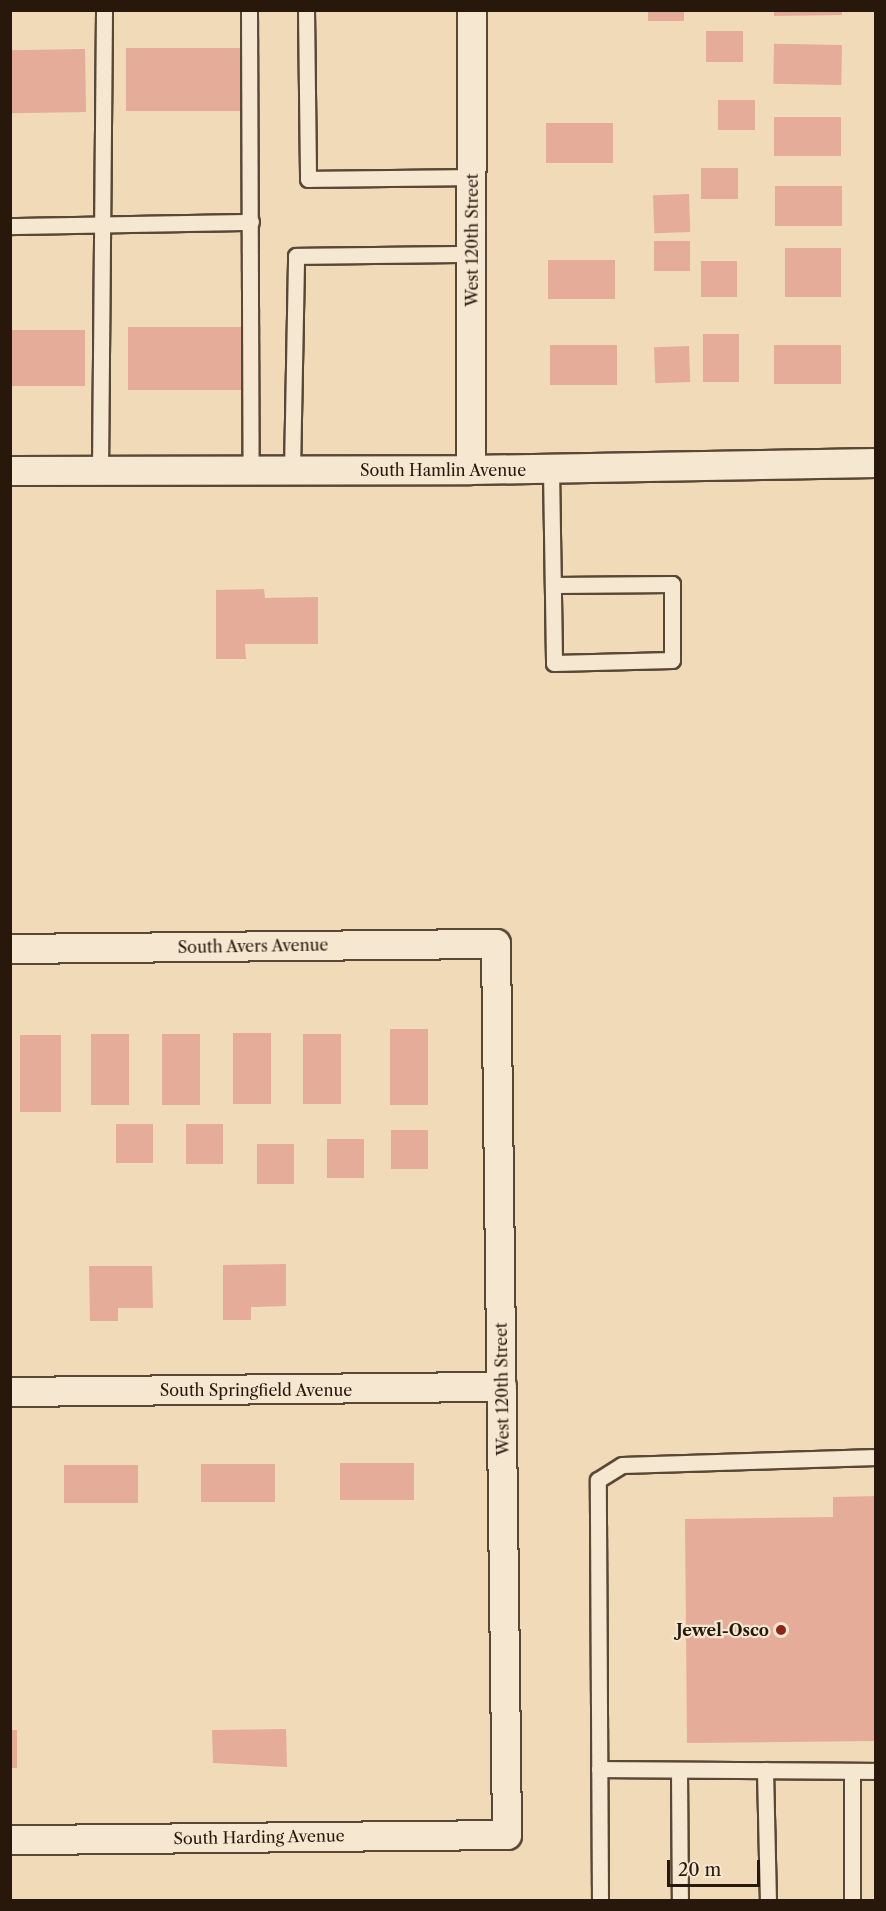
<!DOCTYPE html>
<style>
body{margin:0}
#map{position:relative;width:886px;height:1911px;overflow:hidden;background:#f1dab8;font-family:"Libre Caslon Text",serif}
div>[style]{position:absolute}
.building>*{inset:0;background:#e6ac9a;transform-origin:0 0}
.roads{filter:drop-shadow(2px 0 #5a4837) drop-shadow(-2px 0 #5a4837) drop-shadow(0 2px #5a4837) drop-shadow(0 -2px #5a4837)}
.lane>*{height:15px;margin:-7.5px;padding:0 7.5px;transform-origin:7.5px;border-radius:7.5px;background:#f6e7d1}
.street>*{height:28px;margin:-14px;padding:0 14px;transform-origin:14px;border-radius:14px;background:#f6e7d1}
.dots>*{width:16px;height:16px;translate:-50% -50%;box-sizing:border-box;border:3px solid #f6e7d1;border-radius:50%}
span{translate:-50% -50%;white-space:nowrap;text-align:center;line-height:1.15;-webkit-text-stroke:4.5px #f6e7d1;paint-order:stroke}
.street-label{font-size:16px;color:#28180c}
.poi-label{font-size:16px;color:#28180c;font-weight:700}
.right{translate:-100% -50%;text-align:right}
.frame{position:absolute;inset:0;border:12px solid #28180c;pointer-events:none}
.scale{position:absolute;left:667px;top:1860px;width:93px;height:27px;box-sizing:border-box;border:3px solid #28180c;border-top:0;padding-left:8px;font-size:18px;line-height:21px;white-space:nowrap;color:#28180c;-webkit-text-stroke:4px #f6e7d1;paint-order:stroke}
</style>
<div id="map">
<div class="building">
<i style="left:648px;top:10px;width:36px;height:11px"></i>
<i style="clip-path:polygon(774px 10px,842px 10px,842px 15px,774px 16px)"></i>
<i style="left:706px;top:31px;width:37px;height:31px"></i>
<i style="left:842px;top:45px;width:40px;height:68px;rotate:91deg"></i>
<i style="left:126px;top:48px;width:117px;height:63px"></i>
<i style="left:85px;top:49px;width:63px;height:75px;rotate:89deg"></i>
<i style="left:718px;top:100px;width:37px;height:30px"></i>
<i style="left:774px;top:117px;width:67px;height:39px"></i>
<i style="left:546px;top:123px;width:67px;height:40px"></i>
<i style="left:701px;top:168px;width:37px;height:31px"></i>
<i style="left:775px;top:186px;width:67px;height:40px"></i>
<i style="left:689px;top:194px;width:38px;height:36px;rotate:88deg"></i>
<i style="left:654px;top:241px;width:36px;height:30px"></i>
<i style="left:841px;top:248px;width:49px;height:56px;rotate:90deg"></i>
<i style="left:615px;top:260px;width:39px;height:67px;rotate:90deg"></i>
<i style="left:737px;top:261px;width:36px;height:36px;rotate:90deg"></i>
<i style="left:245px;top:327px;width:63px;height:117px;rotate:90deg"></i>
<i style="left:10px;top:330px;width:75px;height:56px"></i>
<i style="left:703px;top:334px;width:36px;height:48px"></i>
<i style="left:550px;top:345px;width:67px;height:40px"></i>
<i style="left:774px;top:345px;width:67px;height:39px"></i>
<i style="left:689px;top:346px;width:36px;height:35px;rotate:88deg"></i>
<i style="clip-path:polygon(264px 589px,265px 598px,318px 597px,318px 644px,245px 644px,246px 659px,216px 659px,216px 590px)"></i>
<i style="left:390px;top:1029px;width:38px;height:76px"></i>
<i style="left:233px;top:1033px;width:38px;height:71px"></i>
<i style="left:91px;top:1034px;width:38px;height:71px"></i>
<i style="left:162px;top:1034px;width:38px;height:71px"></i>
<i style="left:303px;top:1034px;width:38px;height:70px"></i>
<i style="left:20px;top:1035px;width:41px;height:77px"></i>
<i style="left:153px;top:1124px;width:39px;height:37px;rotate:90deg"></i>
<i style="left:186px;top:1124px;width:37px;height:40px"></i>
<i style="left:428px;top:1130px;width:39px;height:37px;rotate:90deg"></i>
<i style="left:327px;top:1139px;width:37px;height:39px"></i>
<i style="left:257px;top:1144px;width:37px;height:40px"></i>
<i style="clip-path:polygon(286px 1264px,286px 1306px,251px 1307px,251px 1320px,223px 1320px,223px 1265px)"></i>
<i style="clip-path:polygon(89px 1266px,152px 1266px,153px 1308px,118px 1308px,118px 1321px,90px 1321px)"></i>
<i style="left:414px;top:1463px;width:37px;height:74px;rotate:90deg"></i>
<i style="left:275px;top:1464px;width:38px;height:74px;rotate:90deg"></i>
<i style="left:138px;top:1465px;width:38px;height:74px;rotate:90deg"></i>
<i style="clip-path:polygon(876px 1496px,876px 1741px,687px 1743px,685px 1519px,833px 1517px,833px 1497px)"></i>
<i style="clip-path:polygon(286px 1729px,287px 1767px,213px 1763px,212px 1730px)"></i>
<i style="left:10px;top:1730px;width:7px;height:38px"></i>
</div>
<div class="roads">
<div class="lane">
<i style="left:249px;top:10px;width:461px;rotate:89.8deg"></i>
<i style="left:306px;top:10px;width:169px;rotate:89.3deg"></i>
<i style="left:308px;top:179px;width:163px;rotate:-0.7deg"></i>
<i style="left:10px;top:226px;width:241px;rotate:-1deg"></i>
<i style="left:551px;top:469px;width:194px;rotate:89.1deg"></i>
<i style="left:554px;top:663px;width:118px;rotate:-1.5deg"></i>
<i style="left:672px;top:660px;width:76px;rotate:-90deg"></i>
<i style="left:672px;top:584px;width:117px;rotate:179.5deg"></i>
<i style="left:292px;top:470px;width:214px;rotate:-88.9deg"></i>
<i style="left:296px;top:256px;width:176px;rotate:-0.7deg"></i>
<i style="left:100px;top:471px;width:461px;rotate:-89.5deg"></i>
<i style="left:599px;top:1769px;width:277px;rotate:0.4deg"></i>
<i style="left:679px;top:1770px;width:130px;rotate:89.6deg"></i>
<i style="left:765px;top:1770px;width:130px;rotate:88.7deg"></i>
<i style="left:852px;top:1771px;width:129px;rotate:90deg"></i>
<i style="left:600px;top:1900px;width:420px;rotate:-90.3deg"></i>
<i style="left:598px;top:1480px;width:28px;rotate:-32deg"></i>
<i style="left:622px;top:1465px;width:254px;rotate:-1.8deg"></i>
</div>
<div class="street">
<i style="left:471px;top:470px;width:460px;rotate:-89.9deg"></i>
<i style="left:10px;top:471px;width:461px;rotate:-0.1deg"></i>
<i style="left:471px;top:470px;width:405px;rotate:-1deg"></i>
<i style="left:10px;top:949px;width:486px;rotate:-0.6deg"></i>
<i style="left:496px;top:944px;width:891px;rotate:89.29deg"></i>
<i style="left:507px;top:1835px;width:497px;rotate:179.4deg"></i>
<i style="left:10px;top:1392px;width:492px;rotate:-0.6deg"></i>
</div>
</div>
<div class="dots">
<i style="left:781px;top:1630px;background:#8f2418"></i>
</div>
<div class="street-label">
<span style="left:472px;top:240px;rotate:-90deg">West 120th Street</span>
<span style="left:443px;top:470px">South Hamlin Avenue</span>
<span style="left:253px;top:946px;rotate:-1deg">South Avers Avenue</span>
<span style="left:502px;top:1389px;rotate:-91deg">West 120th Street</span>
<span style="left:256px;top:1390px">South Springfield Avenue</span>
<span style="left:259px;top:1837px;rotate:-1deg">South Harding Avenue</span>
</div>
<div class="poi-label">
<span class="right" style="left:769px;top:1630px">Jewel-Osco</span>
</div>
<div class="frame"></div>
<div class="scale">20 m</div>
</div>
